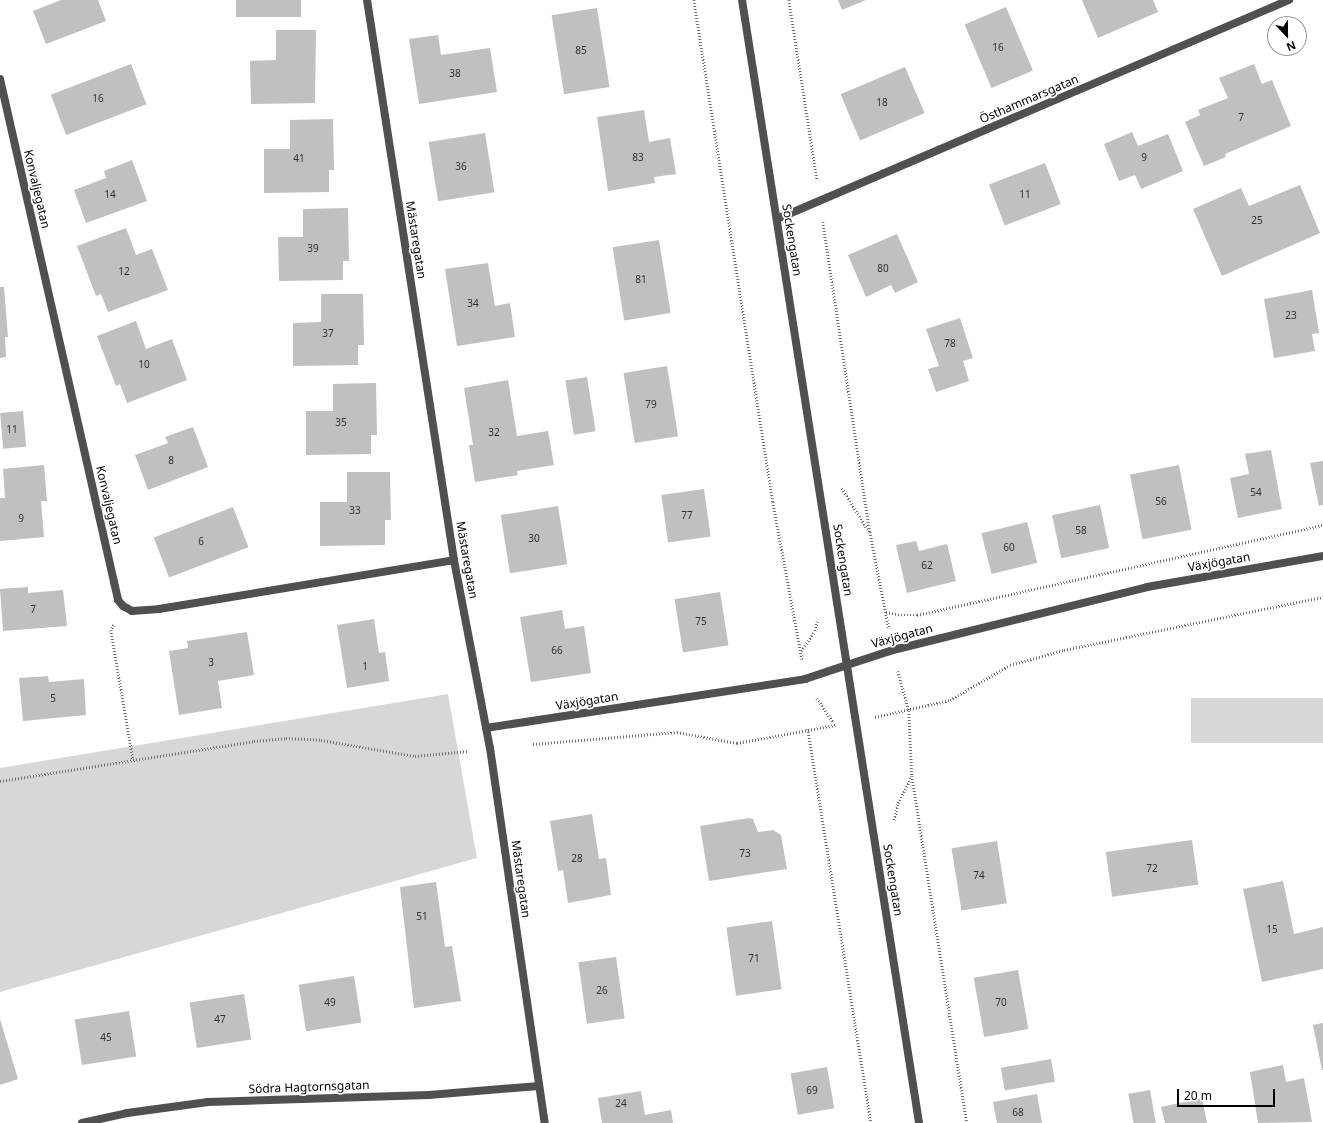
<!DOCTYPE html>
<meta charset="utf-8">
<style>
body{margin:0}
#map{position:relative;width:1323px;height:1123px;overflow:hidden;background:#fff;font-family:"Noto Sans",sans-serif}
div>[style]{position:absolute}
.green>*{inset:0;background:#d7d7d7;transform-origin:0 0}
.building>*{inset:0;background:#c0c0c0;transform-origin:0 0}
.path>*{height:2.5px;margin-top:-1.25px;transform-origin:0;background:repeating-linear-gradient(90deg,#727272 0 1px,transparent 0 3px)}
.minor>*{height:8px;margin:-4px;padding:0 4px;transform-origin:4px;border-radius:4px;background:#505050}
.tertiary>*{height:8px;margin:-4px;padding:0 4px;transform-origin:4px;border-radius:4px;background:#505050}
span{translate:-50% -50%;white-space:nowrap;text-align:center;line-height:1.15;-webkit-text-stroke:3.5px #fff;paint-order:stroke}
.number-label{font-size:10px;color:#303030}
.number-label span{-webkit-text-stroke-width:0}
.street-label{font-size:12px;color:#000}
.north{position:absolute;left:1267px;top:16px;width:40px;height:40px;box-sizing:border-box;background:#fff;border:1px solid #999;border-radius:50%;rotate:158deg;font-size:11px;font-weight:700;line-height:16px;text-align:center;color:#000}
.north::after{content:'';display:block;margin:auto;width:14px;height:18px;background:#000;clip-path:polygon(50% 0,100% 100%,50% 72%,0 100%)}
.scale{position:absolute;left:1177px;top:1089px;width:98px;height:18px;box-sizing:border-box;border:2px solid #000;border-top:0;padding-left:5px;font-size:12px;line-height:14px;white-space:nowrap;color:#000;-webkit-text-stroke:3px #fff;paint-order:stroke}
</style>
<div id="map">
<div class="green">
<i style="clip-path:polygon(448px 694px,477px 858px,0 992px,0 768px)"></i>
<i style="left:1323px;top:698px;width:45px;height:132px;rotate:90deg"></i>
</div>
<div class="building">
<i style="clip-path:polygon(61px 0,98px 0,106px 21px,46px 44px,33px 11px)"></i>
<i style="left:236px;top:0;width:65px;height:17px"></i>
<i style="clip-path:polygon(838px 0,866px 0,842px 10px)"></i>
<i style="clip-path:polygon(1082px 0,1153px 0,1158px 12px,1098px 38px)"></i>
<i style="left:1006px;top:7px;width:69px;height:45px;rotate:67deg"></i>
<i style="left:597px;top:8px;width:80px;height:46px;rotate:81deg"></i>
<i style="clip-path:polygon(276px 30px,316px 30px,315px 103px,251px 104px,250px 61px,276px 60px)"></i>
<i style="clip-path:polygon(438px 35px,441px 55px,490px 48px,497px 92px,419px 104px,409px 39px)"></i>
<i style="left:131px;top:64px;width:43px;height:86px;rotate:69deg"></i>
<i style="clip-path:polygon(1254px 64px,1262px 84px,1272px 80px,1291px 126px,1225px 154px,1226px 157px,1204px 166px,1185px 122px,1200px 115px,1198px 110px,1228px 98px,1219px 78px)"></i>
<i style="left:905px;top:67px;width:50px;height:70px;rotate:67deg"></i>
<i style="clip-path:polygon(644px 110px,649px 142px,670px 138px,676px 174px,654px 177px,655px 183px,608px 191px,597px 117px)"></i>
<i style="clip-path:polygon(333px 119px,334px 170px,329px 170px,329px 192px,264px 193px,264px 149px,290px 149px,290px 120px)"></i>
<i style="clip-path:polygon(1132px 132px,1138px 146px,1168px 134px,1183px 171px,1141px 189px,1135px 175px,1119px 181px,1104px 144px)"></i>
<i style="left:485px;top:133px;width:60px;height:57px;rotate:81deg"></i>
<i style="clip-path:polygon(132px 160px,147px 201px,86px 223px,74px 190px,106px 178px,104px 171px)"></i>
<i style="left:1045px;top:163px;width:44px;height:60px;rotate:69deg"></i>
<i style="clip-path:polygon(1300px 185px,1320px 233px,1222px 276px,1193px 209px,1241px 188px,1249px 206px)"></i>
<i style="clip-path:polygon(348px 208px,349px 261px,343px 261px,343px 280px,279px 281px,278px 237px,303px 237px,303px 209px)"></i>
<i style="clip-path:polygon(126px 228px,136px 255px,152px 249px,168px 290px,108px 312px,101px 294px,96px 296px,77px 246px)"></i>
<i style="clip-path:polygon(897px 234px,918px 282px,895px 293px,891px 285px,866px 297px,848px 255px)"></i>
<i style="left:659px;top:240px;width:74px;height:47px;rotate:81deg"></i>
<i style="clip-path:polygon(488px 263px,495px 306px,510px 303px,515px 337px,457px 346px,445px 269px)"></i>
<i style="clip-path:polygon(0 287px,4px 287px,8px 337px,5px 337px,6px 357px,0 358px)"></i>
<i style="clip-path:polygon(1312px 290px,1319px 333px,1312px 334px,1315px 351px,1274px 358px,1264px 299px)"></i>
<i style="clip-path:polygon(321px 294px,363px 294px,364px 345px,358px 345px,358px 365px,293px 366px,293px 323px,321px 322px)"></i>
<i style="clip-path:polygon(960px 318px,973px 358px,963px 361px,969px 381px,936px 392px,928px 369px,939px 366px,926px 329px)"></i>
<i style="clip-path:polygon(136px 321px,146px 349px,172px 339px,187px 380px,127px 403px,120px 384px,116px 386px,97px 336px)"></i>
<i style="left:667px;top:366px;width:71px;height:44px;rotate:81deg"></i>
<i style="left:587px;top:377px;width:55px;height:22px;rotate:81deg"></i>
<i style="clip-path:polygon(508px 380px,517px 436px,548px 431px,554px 465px,517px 471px,518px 475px,475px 482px,469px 445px,473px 445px,464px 388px)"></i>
<i style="clip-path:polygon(376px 383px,377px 435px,371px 435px,371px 454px,306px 455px,306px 411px,333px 411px,333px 384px)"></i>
<i style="left:23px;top:411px;width:36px;height:23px;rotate:85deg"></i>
<i style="clip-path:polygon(193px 427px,208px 467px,148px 490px,135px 455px,168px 443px,165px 437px)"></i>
<i style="clip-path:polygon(1271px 450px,1282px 509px,1238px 518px,1230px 478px,1249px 474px,1245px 454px)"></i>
<i style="clip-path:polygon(1323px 461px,1323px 505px,1319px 506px,1310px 463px)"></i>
<i style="clip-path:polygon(44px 465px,47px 501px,41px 501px,44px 537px,0 541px,0 498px,5px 498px,3px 469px)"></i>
<i style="left:1179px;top:465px;width:66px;height:50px;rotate:79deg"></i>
<i style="clip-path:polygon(347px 472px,390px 472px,391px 520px,385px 520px,385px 545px,320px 546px,320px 502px,347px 502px)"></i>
<i style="left:704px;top:489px;width:48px;height:43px;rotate:82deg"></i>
<i style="left:1100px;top:505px;width:44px;height:49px;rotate:78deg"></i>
<i style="left:558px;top:506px;width:59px;height:58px;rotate:81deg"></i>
<i style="left:233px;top:507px;width:43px;height:85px;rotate:69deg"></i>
<i style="left:1027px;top:522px;width:42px;height:47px;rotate:76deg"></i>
<i style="clip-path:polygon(916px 541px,919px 551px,947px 544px,956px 581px,907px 593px,896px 545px)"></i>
<i style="clip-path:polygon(28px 587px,28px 593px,63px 590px,67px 626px,3px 631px,0 589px)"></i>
<i style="left:720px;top:592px;width:54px;height:46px;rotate:81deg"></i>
<i style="clip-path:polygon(562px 610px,565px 629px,584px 626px,591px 673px,531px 682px,520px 617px)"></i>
<i style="clip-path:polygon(374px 619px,379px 653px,385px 652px,389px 681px,347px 688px,337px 625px)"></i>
<i style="clip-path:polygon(247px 632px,254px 675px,218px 681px,222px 708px,179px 715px,169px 651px,188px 648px,187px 641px)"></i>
<i style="clip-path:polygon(48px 676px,49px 682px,84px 679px,86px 715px,23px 721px,19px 678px)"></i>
<i style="clip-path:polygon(592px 814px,599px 859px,606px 858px,611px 895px,568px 903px,563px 870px,558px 871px,550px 821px)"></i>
<i style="clip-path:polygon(749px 818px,753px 819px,758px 832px,773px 830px,781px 835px,787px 869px,709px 881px,700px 826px)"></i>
<i style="left:1192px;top:840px;width:45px;height:87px;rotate:82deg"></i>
<i style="left:997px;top:841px;width:63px;height:46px;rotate:81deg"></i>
<i style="clip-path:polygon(1283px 881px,1294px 934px,1323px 927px,1323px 969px,1262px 982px,1243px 889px)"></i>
<i style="clip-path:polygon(436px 882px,445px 947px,452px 946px,461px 1001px,414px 1008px,400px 887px)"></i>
<i style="left:772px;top:921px;width:69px;height:46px;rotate:82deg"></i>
<i style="left:616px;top:957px;width:62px;height:38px;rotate:82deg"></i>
<i style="left:1018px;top:970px;width:60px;height:45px;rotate:80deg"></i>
<i style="left:354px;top:976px;width:47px;height:56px;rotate:81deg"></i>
<i style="left:244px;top:994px;width:46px;height:55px;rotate:81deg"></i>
<i style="left:129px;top:1011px;width:46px;height:55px;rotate:81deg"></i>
<i style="clip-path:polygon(0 1019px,18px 1079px,0 1085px)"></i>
<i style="clip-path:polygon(1323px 1023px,1323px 1070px,1322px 1070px,1313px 1025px)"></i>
<i style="left:1051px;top:1059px;width:23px;height:51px;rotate:80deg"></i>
<i style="clip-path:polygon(1283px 1065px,1286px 1082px,1304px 1078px,1312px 1122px,1258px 1123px,1250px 1072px)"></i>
<i style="left:827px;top:1067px;width:42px;height:37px;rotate:80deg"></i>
<i style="left:1150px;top:1090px;width:34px;height:22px;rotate:80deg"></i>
<i style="clip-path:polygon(641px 1091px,645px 1115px,671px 1110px,673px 1123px,602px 1123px,598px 1098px)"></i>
<i style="clip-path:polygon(1037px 1094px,1042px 1123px,997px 1123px,993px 1102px)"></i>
<i style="clip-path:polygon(1202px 1098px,1207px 1123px,1165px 1123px,1161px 1107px)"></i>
</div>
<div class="path">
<i style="left:694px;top:0;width:508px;rotate:81.06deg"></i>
<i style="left:773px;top:502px;width:160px;rotate:79.5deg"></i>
<i style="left:789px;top:0;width:181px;rotate:81.1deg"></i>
<i style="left:823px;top:222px;width:314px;rotate:81.4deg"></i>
<i style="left:870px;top:532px;width:99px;rotate:78.9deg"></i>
<i style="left:842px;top:488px;width:49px;rotate:58.2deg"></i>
<i style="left:886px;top:612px;width:15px;rotate:11deg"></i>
<i style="left:901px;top:615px;width:16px"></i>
<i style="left:917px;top:615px;width:416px;rotate:-12.5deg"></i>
<i style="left:114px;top:625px;width:6px;rotate:121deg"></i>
<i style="left:111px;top:630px;width:131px;rotate:80.3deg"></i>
<i style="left:801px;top:651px;width:24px;rotate:-55deg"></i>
<i style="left:815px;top:631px;width:10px;rotate:-79deg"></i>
<i style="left:898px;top:671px;width:41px;rotate:74.6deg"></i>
<i style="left:909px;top:711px;width:65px;rotate:87.4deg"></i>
<i style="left:912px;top:776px;width:351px;rotate:81deg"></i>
<i style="left:817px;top:698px;width:29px;rotate:56deg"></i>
<i style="left:875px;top:717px;width:77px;rotate:-12.8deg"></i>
<i style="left:950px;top:700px;width:69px;rotate:-30.3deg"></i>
<i style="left:1010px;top:665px;width:56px;rotate:-15.5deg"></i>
<i style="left:1064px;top:650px;width:264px;rotate:-11.6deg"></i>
<i style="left:808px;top:729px;width:399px;rotate:80.9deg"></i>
<i style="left:533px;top:744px;width:144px;rotate:-4.8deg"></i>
<i style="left:677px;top:732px;width:61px;rotate:10.4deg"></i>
<i style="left:737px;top:743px;width:100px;rotate:-10.4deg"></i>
<i style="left:0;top:781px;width:257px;rotate:-8.9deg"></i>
<i style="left:254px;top:741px;width:32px;rotate:-5deg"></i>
<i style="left:286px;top:738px;width:35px;rotate:3deg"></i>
<i style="left:321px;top:740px;width:95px;rotate:9.7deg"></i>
<i style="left:415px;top:756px;width:54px;rotate:-5.3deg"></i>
<i style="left:894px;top:820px;width:17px;rotate:-77deg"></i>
<i style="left:898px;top:803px;width:30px;rotate:-63deg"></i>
</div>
<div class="minor">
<i style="left:367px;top:0;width:567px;rotate:81.17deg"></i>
<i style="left:454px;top:560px;width:191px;rotate:79.2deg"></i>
<i style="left:490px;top:748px;width:379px;rotate:81.7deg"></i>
<i style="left:0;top:79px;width:516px;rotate:77.23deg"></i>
<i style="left:114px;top:582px;width:18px;rotate:77deg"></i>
<i style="left:118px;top:600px;width:8px;rotate:50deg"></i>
<i style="left:123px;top:606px;width:10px;rotate:29deg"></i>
<i style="left:132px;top:611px;width:27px;rotate:-4deg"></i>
<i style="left:159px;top:609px;width:299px;rotate:-9.4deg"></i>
<i style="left:777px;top:219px;width:557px;rotate:-23.16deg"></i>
<i style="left:486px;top:728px;width:323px;rotate:-8.7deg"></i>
<i style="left:805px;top:679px;width:44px;rotate:-18.4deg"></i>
<i style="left:82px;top:1123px;width:46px;rotate:-12.5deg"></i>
<i style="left:127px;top:1113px;width:82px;rotate:-7.7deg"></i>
<i style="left:208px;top:1102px;width:221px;rotate:-1.8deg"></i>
<i style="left:429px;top:1095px;width:110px;rotate:-4.7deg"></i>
</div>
<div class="tertiary">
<i style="left:742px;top:0;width:1137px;rotate:81.04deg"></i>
<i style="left:847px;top:665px;width:48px;rotate:-18.1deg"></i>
<i style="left:893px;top:650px;width:262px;rotate:-13.9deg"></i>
<i style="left:1147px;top:587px;width:179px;rotate:-10deg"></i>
</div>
<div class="number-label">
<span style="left:998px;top:48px">16</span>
<span style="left:581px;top:51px">85</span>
<span style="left:455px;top:74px">38</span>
<span style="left:98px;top:99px">16</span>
<span style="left:882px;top:103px">18</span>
<span style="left:1241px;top:118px">7</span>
<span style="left:638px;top:158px">83</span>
<span style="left:1144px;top:158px">9</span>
<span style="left:299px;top:159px">41</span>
<span style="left:461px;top:167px">36</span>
<span style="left:110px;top:195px">14</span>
<span style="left:1025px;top:195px">11</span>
<span style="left:1257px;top:221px">25</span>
<span style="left:313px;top:249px">39</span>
<span style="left:883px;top:269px">80</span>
<span style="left:124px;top:272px">12</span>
<span style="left:641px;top:280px">81</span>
<span style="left:473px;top:304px">34</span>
<span style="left:1291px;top:316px">23</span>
<span style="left:328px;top:334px">37</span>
<span style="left:950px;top:344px">78</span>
<span style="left:144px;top:365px">10</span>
<span style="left:651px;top:405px">79</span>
<span style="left:341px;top:423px">35</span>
<span style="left:12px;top:430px">11</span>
<span style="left:494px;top:433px">32</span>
<span style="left:171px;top:461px">8</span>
<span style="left:1256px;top:493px">54</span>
<span style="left:1161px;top:502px">56</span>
<span style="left:355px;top:511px">33</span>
<span style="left:687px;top:516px">77</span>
<span style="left:21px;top:519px">9</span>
<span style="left:1081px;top:531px">58</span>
<span style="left:534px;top:539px">30</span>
<span style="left:201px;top:542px">6</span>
<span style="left:1009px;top:548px">60</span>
<span style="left:927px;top:566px">62</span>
<span style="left:33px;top:610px">7</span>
<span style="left:701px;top:622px">75</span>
<span style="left:557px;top:651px">66</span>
<span style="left:211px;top:663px">3</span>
<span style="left:365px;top:667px">1</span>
<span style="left:53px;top:699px">5</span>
<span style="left:745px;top:854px">73</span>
<span style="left:577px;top:859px">28</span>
<span style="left:1152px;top:869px">72</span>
<span style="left:979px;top:876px">74</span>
<span style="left:422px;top:917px">51</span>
<span style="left:1272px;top:930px">15</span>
<span style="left:754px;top:959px">71</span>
<span style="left:602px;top:991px">26</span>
<span style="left:330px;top:1003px">49</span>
<span style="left:1001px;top:1003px">70</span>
<span style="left:220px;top:1020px">47</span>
<span style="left:106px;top:1038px">45</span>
<span style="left:812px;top:1091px">69</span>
<span style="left:621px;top:1104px">24</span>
<span style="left:1018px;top:1113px">68</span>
</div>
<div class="street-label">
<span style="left:1029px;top:99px;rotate:-23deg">Östhammarsgatan</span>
<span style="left:37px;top:189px;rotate:77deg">Konvaljegatan</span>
<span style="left:416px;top:240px;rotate:81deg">Mästaregatan</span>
<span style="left:792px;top:240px;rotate:81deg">Sockengatan</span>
<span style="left:109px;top:505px;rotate:77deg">Konvaljegatan</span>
<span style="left:467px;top:560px;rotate:80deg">Mästaregatan</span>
<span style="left:843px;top:560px;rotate:81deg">Sockengatan</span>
<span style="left:1219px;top:562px;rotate:-10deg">Växjögatan</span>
<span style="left:902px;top:636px;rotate:-15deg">Växjögatan</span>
<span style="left:587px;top:701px;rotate:-9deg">Växjögatan</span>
<span style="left:521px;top:879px;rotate:82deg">Mästaregatan</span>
<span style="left:893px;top:880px;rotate:81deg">Sockengatan</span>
<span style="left:309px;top:1087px;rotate:-2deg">Södra Hagtornsgatan</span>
</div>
<div class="north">N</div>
<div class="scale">20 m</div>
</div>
